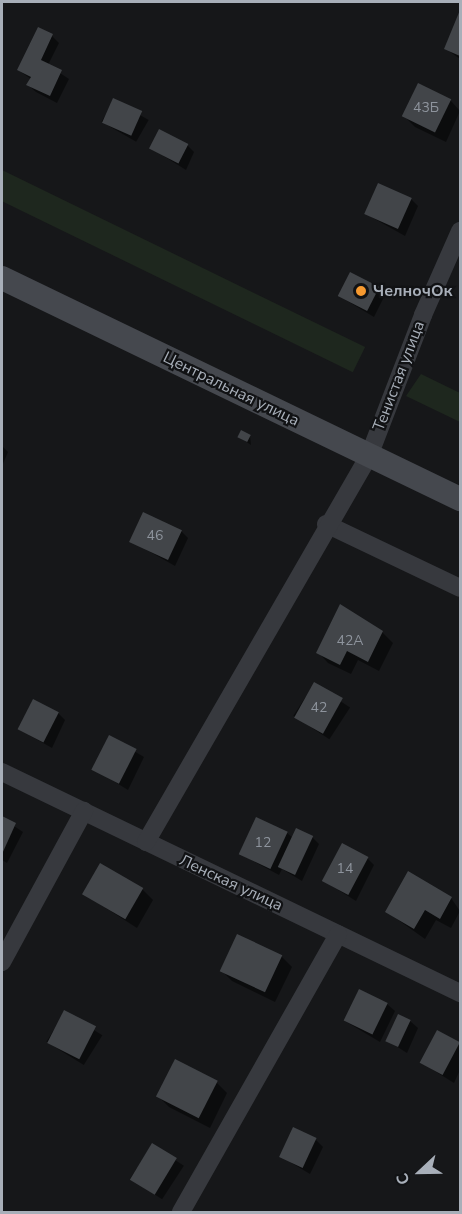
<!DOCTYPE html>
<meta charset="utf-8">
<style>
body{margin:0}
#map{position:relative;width:462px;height:1214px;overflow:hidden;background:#161719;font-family:"Nunito Sans",sans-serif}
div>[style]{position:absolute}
.green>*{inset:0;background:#1e271e;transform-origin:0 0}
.shadow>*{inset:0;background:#0007;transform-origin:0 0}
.building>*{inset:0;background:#424549;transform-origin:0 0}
.street>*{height:18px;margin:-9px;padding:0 9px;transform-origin:9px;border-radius:9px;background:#37393e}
.secondary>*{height:24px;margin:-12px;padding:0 12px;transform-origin:12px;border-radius:12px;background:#45484e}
.dots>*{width:16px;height:16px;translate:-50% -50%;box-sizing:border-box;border:3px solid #111214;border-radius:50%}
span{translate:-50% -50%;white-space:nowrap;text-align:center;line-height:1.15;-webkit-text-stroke:4.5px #111214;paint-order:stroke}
.number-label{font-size:14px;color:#8e949d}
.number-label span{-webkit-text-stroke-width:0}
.poi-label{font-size:16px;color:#a8afb9;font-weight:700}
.left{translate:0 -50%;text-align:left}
.street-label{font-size:16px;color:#a8afb9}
.frame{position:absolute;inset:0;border:3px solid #a8afb9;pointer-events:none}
.north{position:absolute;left:390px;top:1142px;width:60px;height:60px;-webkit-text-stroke:4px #111214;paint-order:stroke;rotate:248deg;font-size:16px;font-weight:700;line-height:24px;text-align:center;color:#a8afb9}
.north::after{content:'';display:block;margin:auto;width:21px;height:27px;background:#a8afb9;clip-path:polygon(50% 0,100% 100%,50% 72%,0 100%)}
</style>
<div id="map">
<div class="green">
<i style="left:2px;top:170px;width:404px;height:28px;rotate:26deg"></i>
<i style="clip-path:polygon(421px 374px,460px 393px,460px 422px,406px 396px)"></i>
</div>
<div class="shadow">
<i style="clip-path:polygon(460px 14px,460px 59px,446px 49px)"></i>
<i style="clip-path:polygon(52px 36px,59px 43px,48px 65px,69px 79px,57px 103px,36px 92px,28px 85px,31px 79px,18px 70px)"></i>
<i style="left:114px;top:100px;width:40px;height:25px;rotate:30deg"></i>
<i style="clip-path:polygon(450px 100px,460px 111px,446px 142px,415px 127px,404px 116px)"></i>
<i style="clip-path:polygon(187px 145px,194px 152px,186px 170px,151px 148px)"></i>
<i style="clip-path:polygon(411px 199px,418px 206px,405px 236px,366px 214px)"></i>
<i style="clip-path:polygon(378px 288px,385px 295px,374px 317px,339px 296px)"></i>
<i style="clip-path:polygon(250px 436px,251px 445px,239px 437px)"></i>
<i style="clip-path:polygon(2px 446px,8px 452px,2px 466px)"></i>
<i style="clip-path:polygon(181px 531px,188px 538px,175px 566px,131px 541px)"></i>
<i style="clip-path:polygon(382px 632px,393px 643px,379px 671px,358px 660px,351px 674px,328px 663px,318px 652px)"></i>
<i style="left:314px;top:684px;width:43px;height:38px;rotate:33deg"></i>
<i style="clip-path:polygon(58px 713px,65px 720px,52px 748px,20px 730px)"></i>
<i style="clip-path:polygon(110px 737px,144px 757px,128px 790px,94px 769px)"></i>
<i style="clip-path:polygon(2px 818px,23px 832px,7px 863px,2px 860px)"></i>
<i style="clip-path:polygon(287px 833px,293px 838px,312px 837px,319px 844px,302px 881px,282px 869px,279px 875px,240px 854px)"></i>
<i style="clip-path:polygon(367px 858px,374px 865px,356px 901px,324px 881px)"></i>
<i style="clip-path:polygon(142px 889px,153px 900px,137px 928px,84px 894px)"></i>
<i style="clip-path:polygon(451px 898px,460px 911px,451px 928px,436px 920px,425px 939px,387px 912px)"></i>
<i style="clip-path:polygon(281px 956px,292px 967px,275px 1002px,232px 981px,222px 971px)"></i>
<i style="clip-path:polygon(387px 1004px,395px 1011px,380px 1042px,345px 1021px)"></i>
<i style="left:65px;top:1012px;width:44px;height:35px;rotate:32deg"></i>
<i style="clip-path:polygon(410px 1021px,418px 1028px,407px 1053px,388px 1041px)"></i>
<i style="clip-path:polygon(438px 1032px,460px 1044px,460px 1070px,454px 1083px,422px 1063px)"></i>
<i style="clip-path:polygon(217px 1083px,227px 1093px,210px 1128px,169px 1107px,158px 1096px)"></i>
<i style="clip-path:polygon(316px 1140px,323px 1147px,310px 1174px,280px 1156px)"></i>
<i style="left:152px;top:1145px;width:38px;height:40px;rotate:33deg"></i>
</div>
<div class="building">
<i style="clip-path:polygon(460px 10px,460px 56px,444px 49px)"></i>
<i style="clip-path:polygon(38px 27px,53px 34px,41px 60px,62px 70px,50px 96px,26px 85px,31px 77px,17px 70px)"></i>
<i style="left:418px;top:83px;width:37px;height:37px;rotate:26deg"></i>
<i style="left:113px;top:98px;width:32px;height:27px;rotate:24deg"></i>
<i style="left:159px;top:129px;width:33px;height:22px;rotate:27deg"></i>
<i style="left:378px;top:183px;width:37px;height:34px;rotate:24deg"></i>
<i style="left:350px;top:272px;width:33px;height:27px;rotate:27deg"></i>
<i style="left:241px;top:430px;width:11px;height:8px;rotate:27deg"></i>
<i style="left:143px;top:512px;width:43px;height:33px;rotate:25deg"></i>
<i style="clip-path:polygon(340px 604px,383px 631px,368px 662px,347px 651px,340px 665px,316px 653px)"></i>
<i style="left:314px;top:682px;width:33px;height:41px;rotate:29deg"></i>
<i style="left:33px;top:699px;width:29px;height:34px;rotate:27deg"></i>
<i style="left:109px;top:735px;width:31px;height:39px;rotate:27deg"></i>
<i style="clip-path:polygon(2px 816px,16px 823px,2px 854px)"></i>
<i style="left:256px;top:817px;width:35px;height:41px;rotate:25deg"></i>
<i style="left:296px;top:828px;width:19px;height:43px;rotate:25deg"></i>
<i style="left:342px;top:843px;width:30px;height:43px;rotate:28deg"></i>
<i style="left:100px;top:863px;width:50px;height:36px;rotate:30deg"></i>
<i style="clip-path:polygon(408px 871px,452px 897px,440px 919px,425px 910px,414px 929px,385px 912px)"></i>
<i style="left:237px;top:934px;width:50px;height:41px;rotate:25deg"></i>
<i style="left:359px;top:989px;width:32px;height:35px;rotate:26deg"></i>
<i style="left:64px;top:1010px;width:36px;height:37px;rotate:27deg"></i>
<i style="left:398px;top:1014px;width:14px;height:30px;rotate:25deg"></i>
<i style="left:437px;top:1030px;width:26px;height:37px;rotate:28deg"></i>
<i style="left:175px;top:1059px;width:48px;height:42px;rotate:27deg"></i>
<i style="left:293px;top:1127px;width:26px;height:33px;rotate:25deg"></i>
<i style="left:152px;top:1143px;width:29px;height:43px;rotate:31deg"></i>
</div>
<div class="street">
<i style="left:326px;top:524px;width:148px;rotate:25.5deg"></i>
<i style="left:2px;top:772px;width:509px;rotate:25.76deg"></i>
<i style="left:146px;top:842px;width:446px;rotate:-60deg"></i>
<i style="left:369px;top:456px;width:151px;rotate:-69deg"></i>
<i style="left:423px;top:315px;width:92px;rotate:-66.2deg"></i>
<i style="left:2px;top:962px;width:172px;rotate:-61.5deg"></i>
<i style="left:181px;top:1212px;width:319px;rotate:-60.5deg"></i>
</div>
<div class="secondary">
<i style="left:2px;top:278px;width:509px;rotate:25.76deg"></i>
</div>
<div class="dots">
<i style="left:361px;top:291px;background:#f79a30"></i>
</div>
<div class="number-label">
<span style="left:426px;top:108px">43Б</span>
<span style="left:155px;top:536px">46</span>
<span style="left:350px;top:641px">42А</span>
<span style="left:319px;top:708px">42</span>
<span style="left:263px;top:843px">12</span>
<span style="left:345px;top:869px">14</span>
</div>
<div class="poi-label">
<span class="left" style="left:373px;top:291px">ЧелночОк</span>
</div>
<div class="street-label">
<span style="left:399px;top:376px;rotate:-69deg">Тенистая улица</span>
<span style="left:231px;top:389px;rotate:26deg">Центральная улица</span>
<span style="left:231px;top:883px;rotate:25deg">Ленская улица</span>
</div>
<div class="frame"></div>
<div class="north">С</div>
</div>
